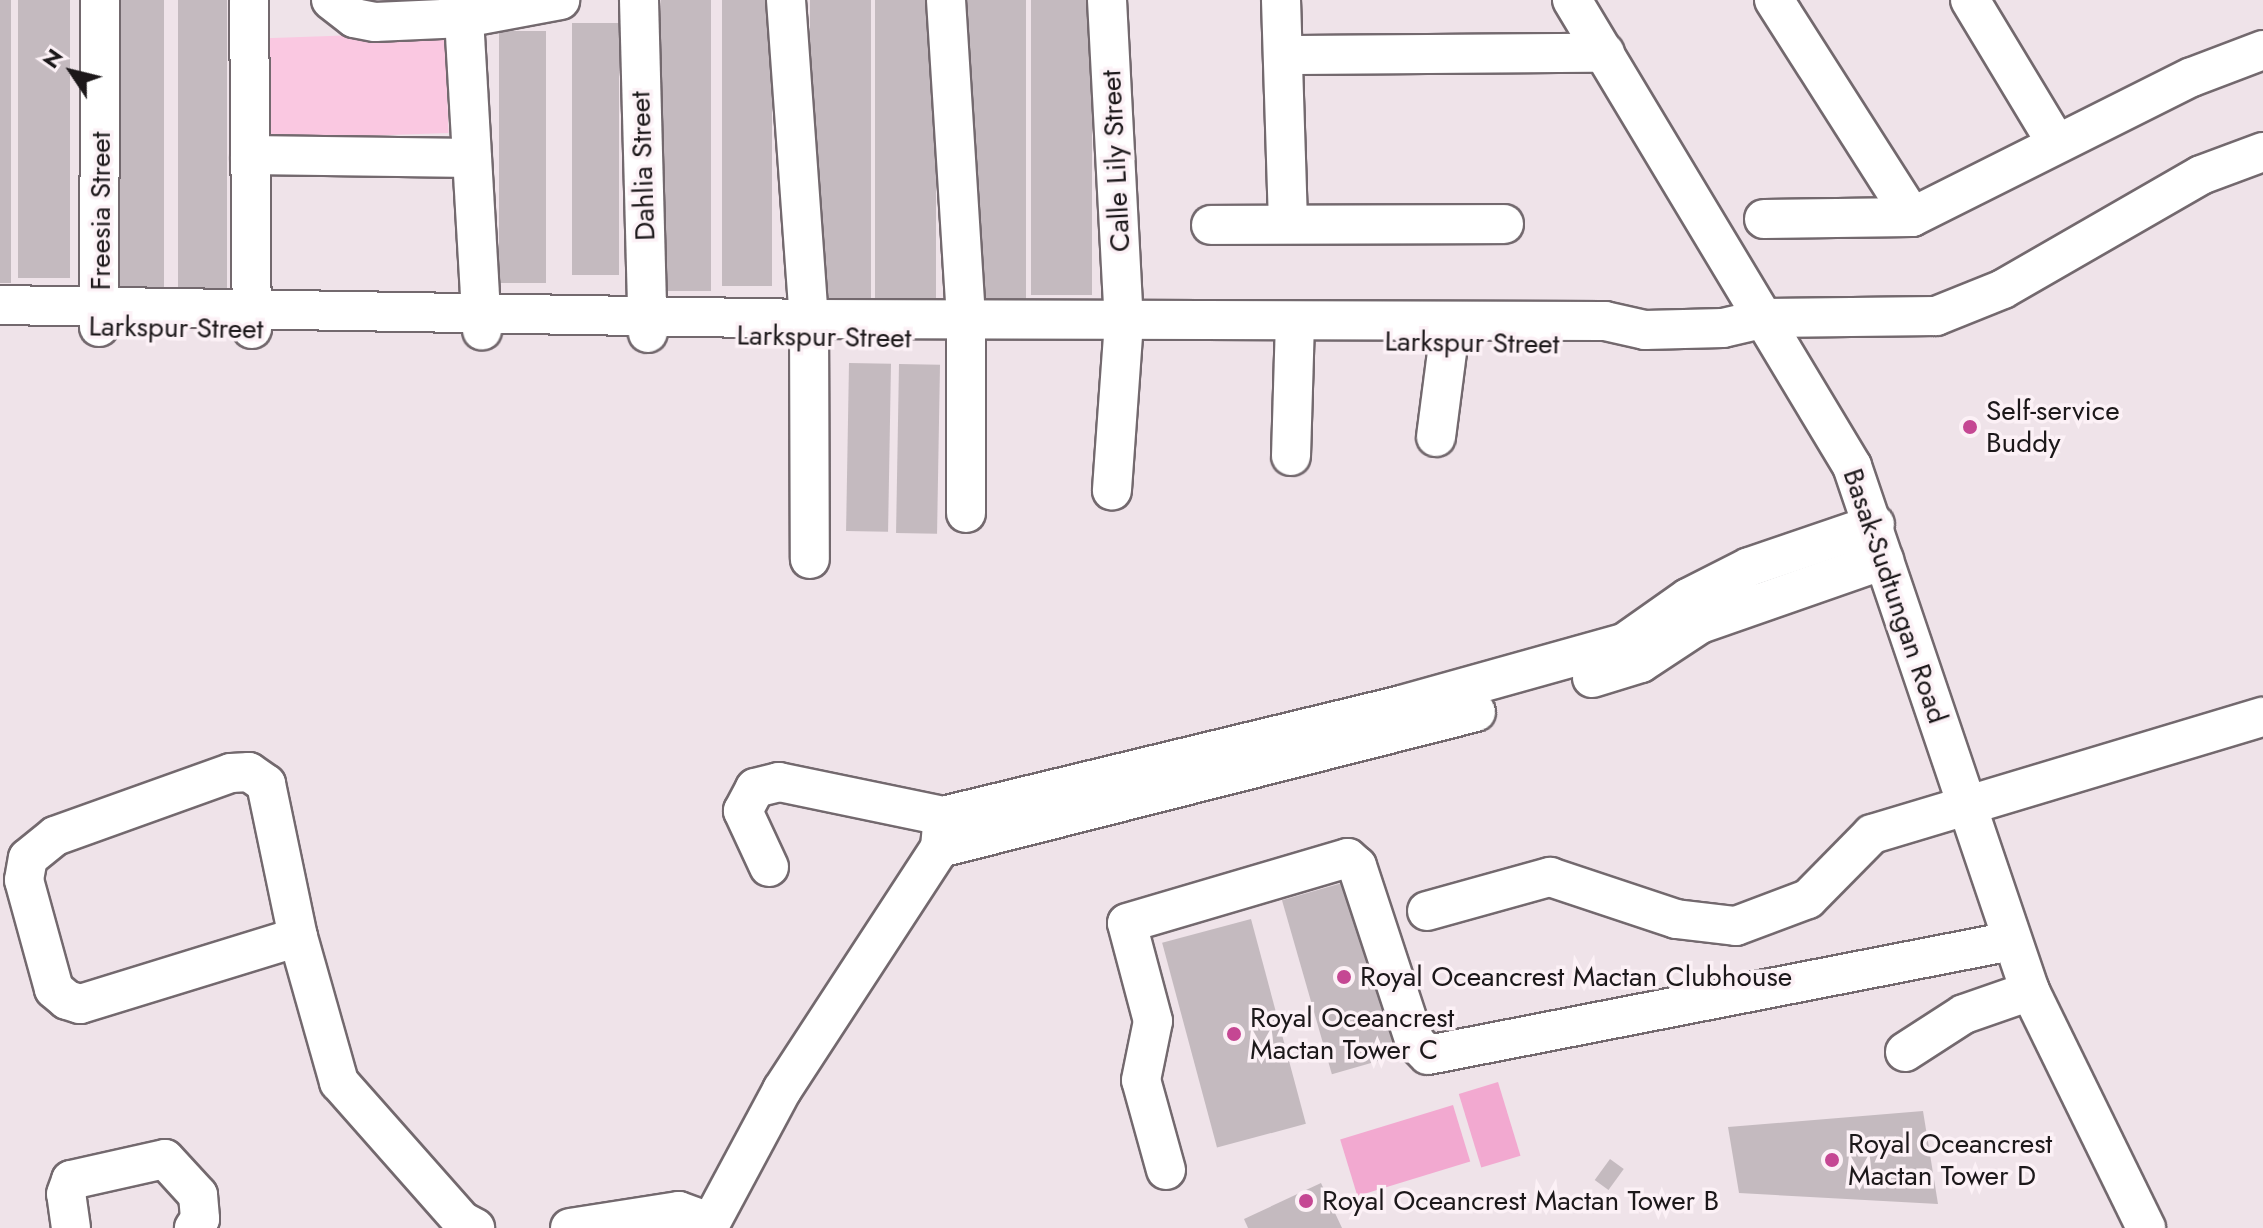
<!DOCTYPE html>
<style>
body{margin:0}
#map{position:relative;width:2263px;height:1228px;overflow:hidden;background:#efe3e9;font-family:Jost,sans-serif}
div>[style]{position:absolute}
.green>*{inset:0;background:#fac8e1;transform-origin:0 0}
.water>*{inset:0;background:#f2a9d0;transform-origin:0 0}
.building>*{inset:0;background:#c4babf;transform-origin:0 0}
.roads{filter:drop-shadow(2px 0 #73696e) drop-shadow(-2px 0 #73696e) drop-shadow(0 2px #73696e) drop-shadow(0 -2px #73696e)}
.minor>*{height:38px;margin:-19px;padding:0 19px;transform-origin:19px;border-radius:19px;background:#fff}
.dots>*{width:22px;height:22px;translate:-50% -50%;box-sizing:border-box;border:4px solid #fcf1f6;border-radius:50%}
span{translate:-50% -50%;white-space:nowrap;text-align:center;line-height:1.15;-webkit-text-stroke:7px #fcf1f6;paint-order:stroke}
.street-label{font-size:28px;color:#1c181a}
.poi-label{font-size:28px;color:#1c181a}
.left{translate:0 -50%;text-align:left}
.north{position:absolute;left:32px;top:32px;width:80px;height:80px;-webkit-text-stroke:6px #fcf1f6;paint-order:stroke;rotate:305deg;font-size:22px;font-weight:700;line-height:32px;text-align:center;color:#1c181a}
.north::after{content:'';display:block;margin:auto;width:28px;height:36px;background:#1c181a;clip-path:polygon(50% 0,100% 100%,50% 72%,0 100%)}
</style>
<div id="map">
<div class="green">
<i style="left:445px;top:32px;width:101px;height:180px;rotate:88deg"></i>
</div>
<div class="water">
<i style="left:1498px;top:1082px;width:77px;height:41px;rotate:73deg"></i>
<i style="left:1453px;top:1105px;width:59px;height:118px;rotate:73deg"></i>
</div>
<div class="building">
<i style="left:0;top:0;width:11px;height:283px"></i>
<i style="left:18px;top:0;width:52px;height:278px"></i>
<i style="left:111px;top:0;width:53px;height:297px"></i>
<i style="left:178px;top:0;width:49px;height:297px"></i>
<i style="left:661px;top:0;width:50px;height:291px"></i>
<i style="left:722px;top:0;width:50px;height:286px"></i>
<i style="left:810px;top:0;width:61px;height:309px"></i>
<i style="left:875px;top:0;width:61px;height:300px"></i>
<i style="left:965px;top:0;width:61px;height:301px"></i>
<i style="left:1031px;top:0;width:61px;height:295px"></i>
<i style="left:572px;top:23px;width:47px;height:252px"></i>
<i style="left:546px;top:31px;width:252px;height:47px;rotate:90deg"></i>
<i style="left:849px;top:363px;width:42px;height:168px;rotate:1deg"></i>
<i style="left:899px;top:364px;width:41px;height:169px;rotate:1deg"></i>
<i style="left:1356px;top:879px;width:181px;height:77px;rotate:74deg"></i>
<i style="left:1251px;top:919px;width:212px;height:92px;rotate:75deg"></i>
<i style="clip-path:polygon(1923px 1111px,1938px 1204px,1739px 1193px,1728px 1127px)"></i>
<i style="left:1610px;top:1159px;width:17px;height:26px;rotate:36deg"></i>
<i style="clip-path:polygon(1321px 1183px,1342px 1228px,1248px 1228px,1244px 1219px)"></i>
</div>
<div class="roads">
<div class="minor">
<i style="left:249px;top:0;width:329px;rotate:89.5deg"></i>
<i style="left:331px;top:0;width:29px;rotate:38deg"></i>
<i style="left:354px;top:18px;width:21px;rotate:11deg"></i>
<i style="left:375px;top:22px;width:89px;rotate:-2.6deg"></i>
<i style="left:464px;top:18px;width:98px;rotate:-10.6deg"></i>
<i style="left:458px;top:0;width:19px;rotate:72deg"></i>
<i style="left:464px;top:18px;width:313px;rotate:86.7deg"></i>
<i style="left:639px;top:0;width:333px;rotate:88.5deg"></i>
<i style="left:786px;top:0;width:320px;rotate:85.9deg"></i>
<i style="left:809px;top:319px;width:240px;rotate:89.8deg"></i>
<i style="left:946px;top:0;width:319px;rotate:86.4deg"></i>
<i style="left:966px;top:318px;width:195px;rotate:90deg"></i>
<i style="left:1107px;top:0;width:322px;rotate:87deg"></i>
<i style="left:1124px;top:322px;width:169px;rotate:94.1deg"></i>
<i style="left:1281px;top:0;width:224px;rotate:88.2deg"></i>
<i style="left:1572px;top:0;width:544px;rotate:59deg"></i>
<i style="left:1852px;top:466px;width:554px;rotate:71.27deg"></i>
<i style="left:2030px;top:991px;width:264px;rotate:63.9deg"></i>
<i style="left:1774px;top:0;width:257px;rotate:57.5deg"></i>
<i style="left:1970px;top:0;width:168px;rotate:58.9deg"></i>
<i style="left:1283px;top:55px;width:322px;rotate:-0.4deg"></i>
<i style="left:250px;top:155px;width:222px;rotate:0.8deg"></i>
<i style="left:1764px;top:219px;width:148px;rotate:-0.8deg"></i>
<i style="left:1912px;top:217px;width:313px;rotate:-26.6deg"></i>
<i style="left:2192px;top:77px;width:76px;rotate:-20.8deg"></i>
<i style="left:1211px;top:225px;width:293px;rotate:-0.2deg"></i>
<i style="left:0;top:305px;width:809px;rotate:0.99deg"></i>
<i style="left:809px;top:319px;width:796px;rotate:0.14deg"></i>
<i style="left:1605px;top:321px;width:41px;rotate:12.7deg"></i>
<i style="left:1645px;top:330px;width:78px;rotate:-1.5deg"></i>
<i style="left:1723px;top:328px;width:44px;rotate:-13.1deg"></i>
<i style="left:1766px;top:318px;width:170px;rotate:-0.7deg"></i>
<i style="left:1936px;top:316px;width:72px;rotate:-21.9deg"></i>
<i style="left:2003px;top:289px;width:228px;rotate:-29.9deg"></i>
<i style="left:2201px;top:175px;width:66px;rotate:-20.4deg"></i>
<i style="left:99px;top:327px;width:327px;rotate:-89.8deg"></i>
<i style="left:1436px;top:437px;width:116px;rotate:-82.6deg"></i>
<i style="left:1291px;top:456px;width:132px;rotate:-88.3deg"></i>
<i style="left:1592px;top:678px;width:51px;rotate:-17deg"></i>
<i style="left:1641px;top:663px;width:71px;rotate:-33.5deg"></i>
<i style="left:1700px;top:624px;width:195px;rotate:-19.2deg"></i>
<i style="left:940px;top:848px;width:553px;rotate:-14.24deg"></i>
<i style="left:769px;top:867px;width:62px;rotate:-114.9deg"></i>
<i style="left:743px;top:811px;width:26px;rotate:-62deg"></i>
<i style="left:755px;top:788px;width:25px;rotate:-14deg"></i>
<i style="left:779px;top:782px;width:167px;rotate:11.7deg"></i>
<i style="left:943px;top:816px;width:475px;rotate:-13.6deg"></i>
<i style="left:1405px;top:704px;width:227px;rotate:-15.6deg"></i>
<i style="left:1624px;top:643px;width:78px;rotate:-35.1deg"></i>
<i style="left:1688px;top:598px;width:68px;rotate:-26.9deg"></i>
<i style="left:1749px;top:567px;width:133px;rotate:-18.8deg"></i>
<i style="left:1427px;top:911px;width:128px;rotate:-15.5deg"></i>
<i style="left:1550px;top:877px;width:133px;rotate:18.4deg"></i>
<i style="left:1676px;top:919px;width:60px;rotate:6.7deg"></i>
<i style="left:1736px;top:926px;width:77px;rotate:-20.6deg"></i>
<i style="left:1808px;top:899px;width:91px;rotate:-45.4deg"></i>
<i style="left:1872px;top:834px;width:408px;rotate:-16.7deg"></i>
<i style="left:298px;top:937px;width:228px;rotate:162.9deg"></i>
<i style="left:80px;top:1004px;width:14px;rotate:-163deg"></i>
<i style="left:67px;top:1000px;width:17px;rotate:-140deg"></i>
<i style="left:54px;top:989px;width:113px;rotate:-105.4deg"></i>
<i style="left:24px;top:880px;width:22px;rotate:-80deg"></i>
<i style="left:28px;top:858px;width:35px;rotate:-39deg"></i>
<i style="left:55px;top:836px;width:187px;rotate:-19.7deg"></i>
<i style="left:231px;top:773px;width:18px;rotate:-3deg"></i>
<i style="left:249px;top:772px;width:21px;rotate:35deg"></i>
<i style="left:266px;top:784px;width:156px;rotate:78.2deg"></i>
<i style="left:298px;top:937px;width:151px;rotate:74.2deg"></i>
<i style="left:339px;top:1082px;width:186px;rotate:48.5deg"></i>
<i style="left:462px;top:1221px;width:15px;rotate:28deg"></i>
<i style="left:1905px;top:1052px;width:70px;rotate:-32.8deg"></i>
<i style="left:1964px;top:1014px;width:70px;rotate:-19.2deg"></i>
<i style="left:1166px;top:1170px;width:93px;rotate:-105.5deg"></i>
<i style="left:1141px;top:1080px;width:60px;rotate:-78.5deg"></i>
<i style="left:1153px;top:1021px;width:101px;rotate:-104.9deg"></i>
<i style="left:1127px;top:923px;width:230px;rotate:-16.4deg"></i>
<i style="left:1348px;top:858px;width:12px;rotate:42deg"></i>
<i style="left:1357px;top:866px;width:185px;rotate:71.8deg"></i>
<i style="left:1415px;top:1042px;width:18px;rotate:45deg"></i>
<i style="left:1428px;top:1055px;width:594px;rotate:-11.06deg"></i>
<i style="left:71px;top:1228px;width:34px;rotate:-98deg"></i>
<i style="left:66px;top:1194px;width:15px;rotate:-70deg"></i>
<i style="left:71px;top:1180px;width:96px;rotate:-12.6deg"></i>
<i style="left:165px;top:1159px;width:49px;rotate:47.5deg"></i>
<i style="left:198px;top:1195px;width:24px;rotate:85deg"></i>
<i style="left:200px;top:1219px;width:11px;rotate:124deg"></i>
<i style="left:570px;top:1228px;width:110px;rotate:-8.9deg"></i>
<i style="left:679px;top:1211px;width:33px;rotate:20deg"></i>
<i style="left:708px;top:1228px;width:157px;rotate:-61.8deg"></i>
<i style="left:782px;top:1090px;width:289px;rotate:-56.9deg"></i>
<i style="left:940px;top:848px;width:23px;rotate:-85deg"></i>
</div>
</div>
<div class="dots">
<i style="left:1970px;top:427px;background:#c54793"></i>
<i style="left:1344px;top:977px;background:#c54793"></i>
<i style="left:1234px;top:1034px;background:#c54793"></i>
<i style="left:1832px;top:1160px;background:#c54793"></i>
<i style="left:1306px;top:1201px;background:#c54793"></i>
</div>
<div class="street-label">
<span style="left:1116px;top:161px;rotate:-93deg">Calle Lily Street</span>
<span style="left:643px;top:166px;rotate:-92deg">Dahlia Street</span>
<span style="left:101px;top:211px;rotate:-90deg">Freesia Street</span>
<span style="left:176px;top:328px;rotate:1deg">Larkspur Street</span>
<span style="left:824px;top:337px;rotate:1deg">Larkspur Street</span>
<span style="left:1472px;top:343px;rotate:1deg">Larkspur Street</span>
<span style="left:1895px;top:596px;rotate:71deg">Basak-Sudtungan Road</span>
</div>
<div class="poi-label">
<span class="left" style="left:1986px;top:427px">Self-service<br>Buddy</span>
<span class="left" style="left:1360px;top:977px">Royal Oceancrest Mactan Clubhouse</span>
<span class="left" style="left:1250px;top:1034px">Royal Oceancrest<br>Mactan Tower C</span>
<span class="left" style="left:1848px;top:1160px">Royal Oceancrest<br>Mactan Tower D</span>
<span class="left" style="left:1322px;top:1201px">Royal Oceancrest Mactan Tower B</span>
</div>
<div class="north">N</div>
</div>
